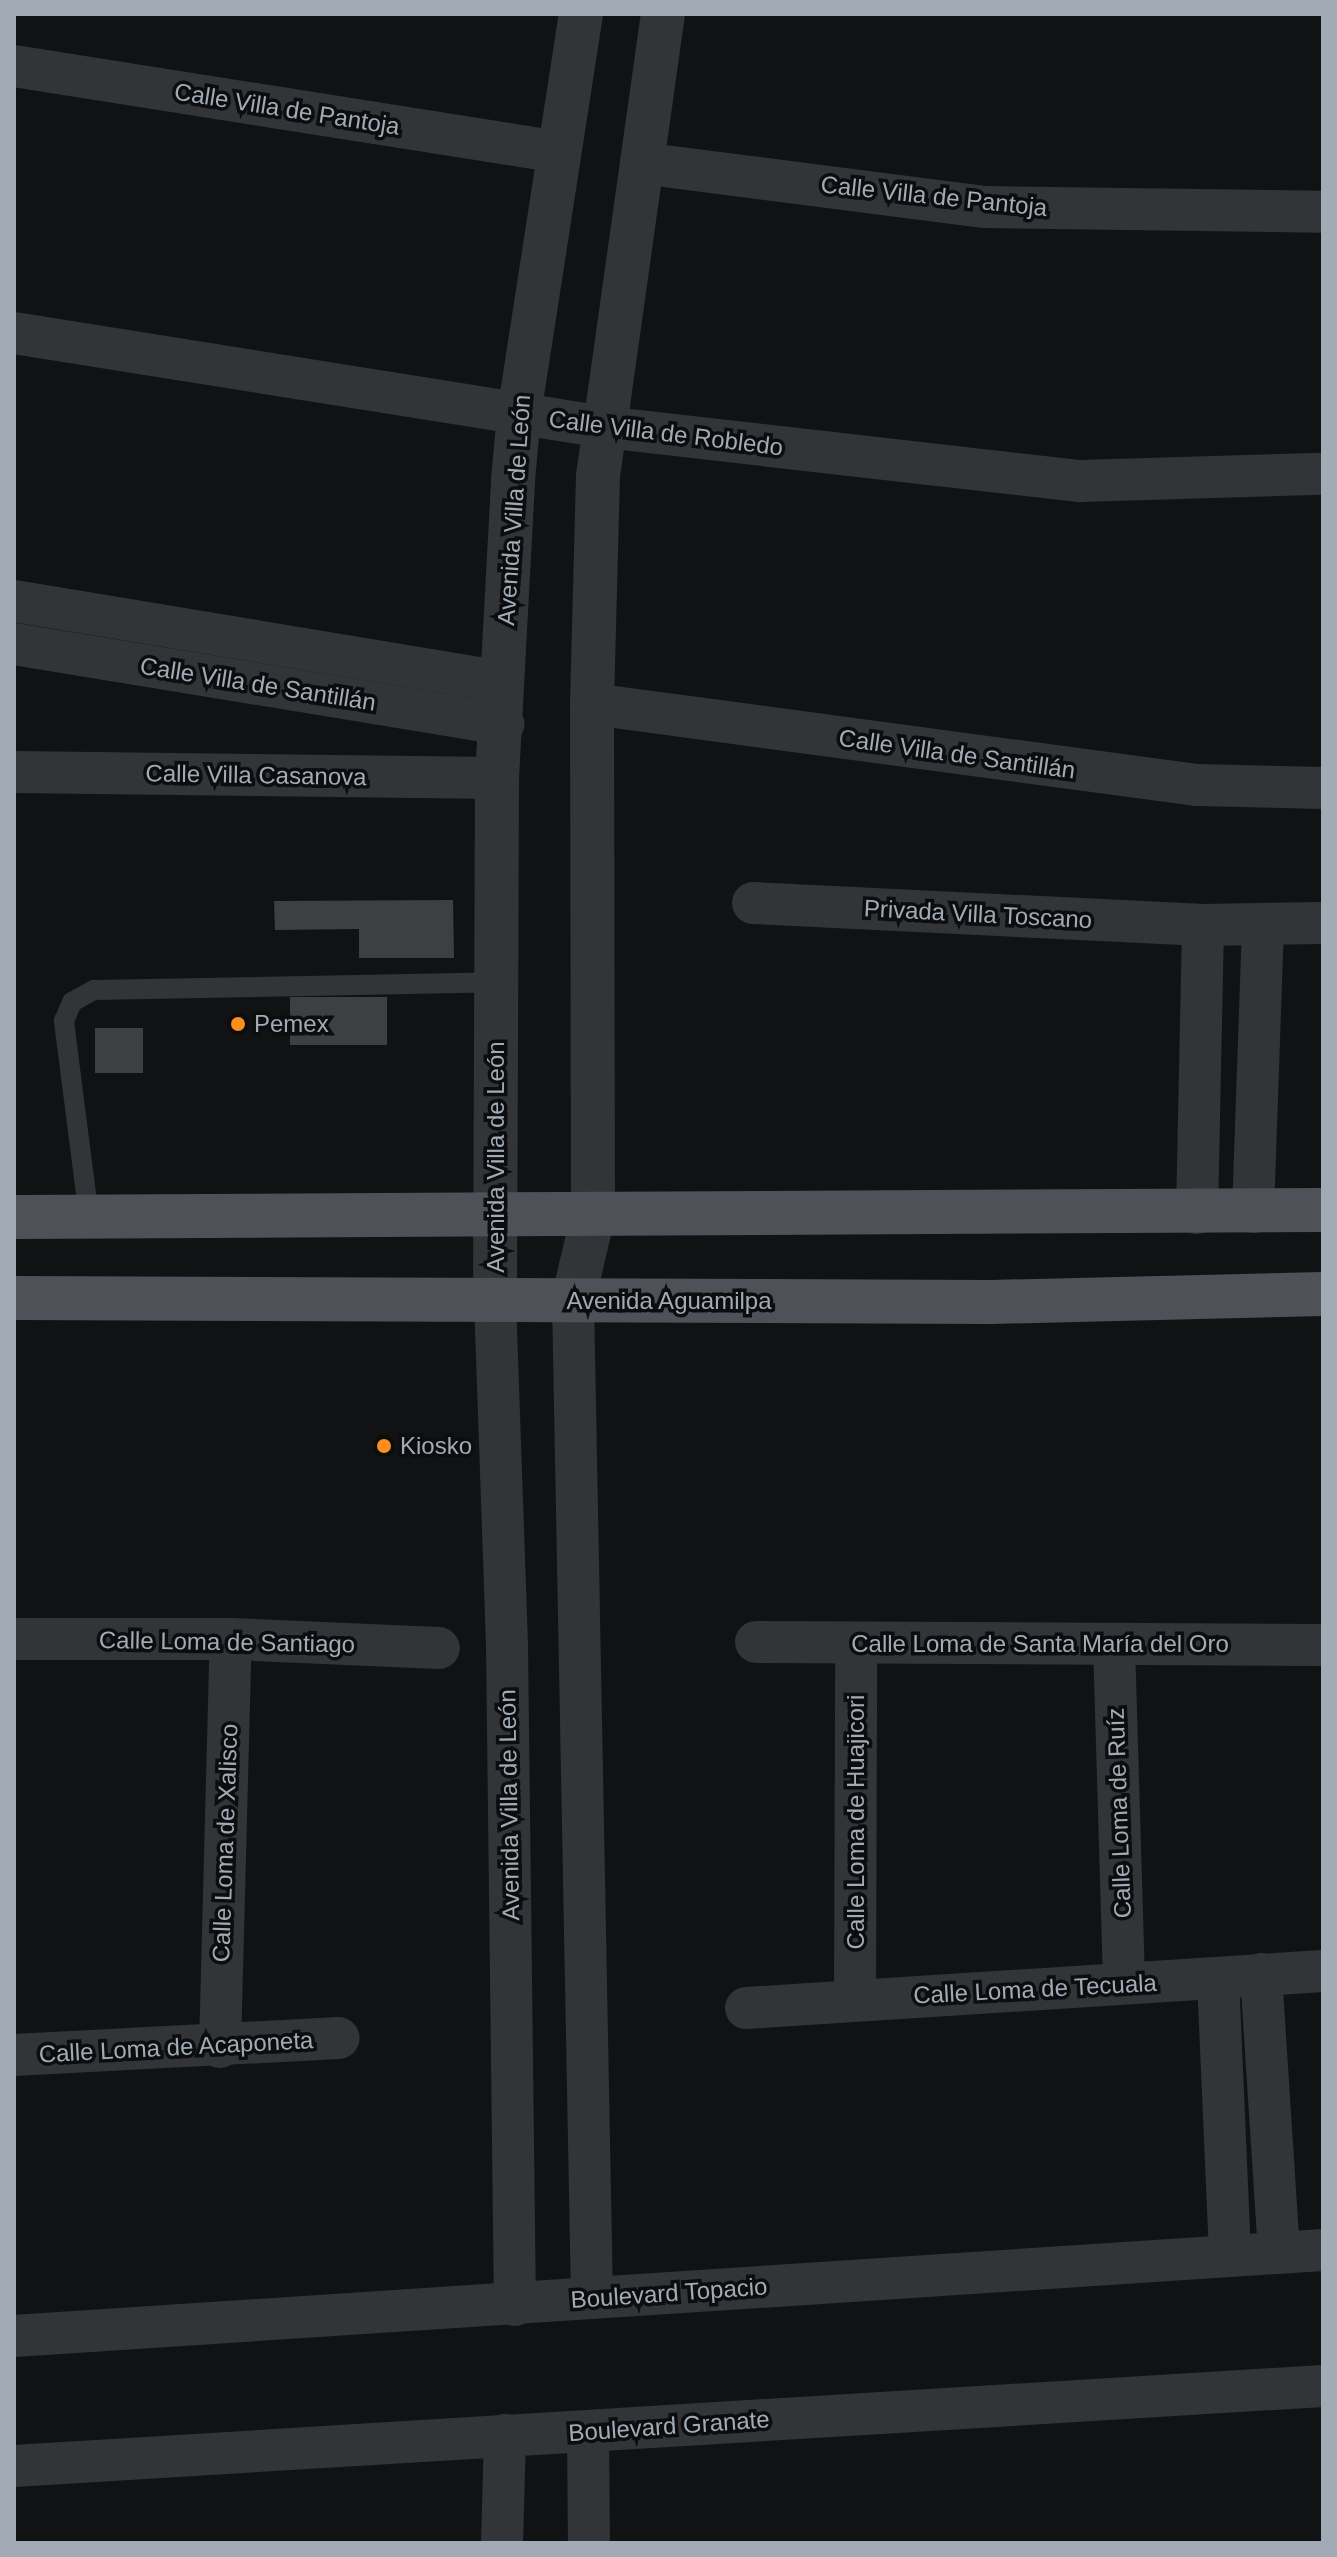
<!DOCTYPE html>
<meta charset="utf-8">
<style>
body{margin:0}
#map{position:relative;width:1337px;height:2557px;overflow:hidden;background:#111213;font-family:Helvetica,sans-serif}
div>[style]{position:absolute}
.building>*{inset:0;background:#3d4043;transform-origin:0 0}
.service>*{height:20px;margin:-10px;padding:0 10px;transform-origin:10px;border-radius:10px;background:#323438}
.minor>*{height:42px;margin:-21px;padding:0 21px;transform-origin:21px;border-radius:21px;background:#323438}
.tertiary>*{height:44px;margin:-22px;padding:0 22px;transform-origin:22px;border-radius:22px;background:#323438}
.primary>*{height:44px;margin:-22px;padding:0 22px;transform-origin:22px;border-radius:22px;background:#4e5258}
.dots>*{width:22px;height:22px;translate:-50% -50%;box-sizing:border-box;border:4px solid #0c0d0e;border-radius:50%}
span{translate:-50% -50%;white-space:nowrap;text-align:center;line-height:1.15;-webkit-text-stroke:7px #0c0d0e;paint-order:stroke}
.street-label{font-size:24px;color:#a2abb5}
.poi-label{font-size:24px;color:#a2abb5}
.left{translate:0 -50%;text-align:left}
.frame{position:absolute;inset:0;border:16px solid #a2abb5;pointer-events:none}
</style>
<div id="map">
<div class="building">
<i style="clip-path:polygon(453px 900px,454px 958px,359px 958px,359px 929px,275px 930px,274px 901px)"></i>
<i style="left:387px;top:997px;width:48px;height:97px;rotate:90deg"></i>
<i style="left:95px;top:1028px;width:48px;height:45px"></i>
</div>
<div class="service">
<i style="left:89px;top:1217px;width:198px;rotate:-97.3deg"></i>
<i style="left:64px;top:1021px;width:21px;rotate:-67deg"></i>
<i style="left:72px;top:1002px;width:25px;rotate:-29deg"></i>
<i style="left:94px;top:990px;width:403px;rotate:-1.1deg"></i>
</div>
<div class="minor">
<i style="left:14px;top:66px;width:552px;rotate:8.97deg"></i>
<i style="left:641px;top:163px;width:347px;rotate:7.3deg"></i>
<i style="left:985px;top:207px;width:338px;rotate:0.8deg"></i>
<i style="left:14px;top:333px;width:597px;rotate:9.05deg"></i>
<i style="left:604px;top:427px;width:479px;rotate:6.5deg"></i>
<i style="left:1080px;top:481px;width:243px;rotate:-1.7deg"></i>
<i style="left:14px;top:601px;width:495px;rotate:9.4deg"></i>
<i style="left:14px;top:644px;width:496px;rotate:9.3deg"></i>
<i style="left:592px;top:704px;width:610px;rotate:7.63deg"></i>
<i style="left:1197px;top:785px;width:126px;rotate:1.4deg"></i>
<i style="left:14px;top:772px;width:483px;rotate:0.7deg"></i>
<i style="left:753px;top:903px;width:451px;rotate:2.8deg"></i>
<i style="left:1203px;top:925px;width:120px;rotate:-1deg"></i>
<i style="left:1253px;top:1212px;width:288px;rotate:-88deg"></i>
<i style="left:1197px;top:1213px;width:288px;rotate:-88.8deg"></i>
<i style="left:495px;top:1300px;width:345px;rotate:88deg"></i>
<i style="left:507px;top:1645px;width:660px;rotate:89.31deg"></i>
<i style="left:573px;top:1300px;width:998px;rotate:88.91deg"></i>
<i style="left:14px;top:1639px;width:217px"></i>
<i style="left:231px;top:1639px;width:208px;rotate:2.5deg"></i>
<i style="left:756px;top:1642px;width:567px;rotate:0.3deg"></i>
<i style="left:1114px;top:1644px;width:339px;rotate:88.3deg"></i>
<i style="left:1261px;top:1974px;width:279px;rotate:86.3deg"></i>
<i style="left:1218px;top:1979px;width:276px;rotate:87.5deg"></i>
<i style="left:855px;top:1999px;width:355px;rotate:-89.8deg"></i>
<i style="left:746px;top:2008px;width:578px;rotate:-3.67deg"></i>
<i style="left:220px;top:2047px;width:408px;rotate:-88.5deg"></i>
<i style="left:14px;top:2055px;width:325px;rotate:-3deg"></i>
<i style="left:14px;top:2336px;width:1312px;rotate:-3.76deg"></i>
<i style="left:588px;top:2433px;width:110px;rotate:89.5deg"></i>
<i style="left:14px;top:2466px;width:1311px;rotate:-3.5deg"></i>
<i style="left:502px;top:2543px;width:108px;rotate:-88.4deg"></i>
</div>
<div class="tertiary">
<i style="left:495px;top:1300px;width:522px;rotate:-89.78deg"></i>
<i style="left:497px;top:778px;width:298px;rotate:-86.9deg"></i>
<i style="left:513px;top:480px;width:66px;rotate:-84.8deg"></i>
<i style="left:519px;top:414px;width:405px;rotate:-81.2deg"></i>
<i style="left:573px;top:1300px;width:86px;rotate:-76.6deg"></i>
<i style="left:593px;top:1216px;width:512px;rotate:-90.11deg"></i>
<i style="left:592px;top:704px;width:228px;rotate:-88.5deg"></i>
<i style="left:598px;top:476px;width:467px;rotate:-82deg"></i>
</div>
<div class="primary">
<i style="left:14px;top:1217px;width:1309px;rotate:-0.31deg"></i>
<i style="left:14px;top:1298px;width:977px;rotate:0.23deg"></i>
<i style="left:991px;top:1302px;width:332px;rotate:-1.4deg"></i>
</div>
<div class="dots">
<i style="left:238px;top:1024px;background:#fe8e1e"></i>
<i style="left:384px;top:1446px;background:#fe8e1e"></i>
</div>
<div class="street-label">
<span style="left:287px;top:109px;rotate:9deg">Calle Villa de Pantoja</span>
<span style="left:934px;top:196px;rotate:6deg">Calle Villa de Pantoja</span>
<span style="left:666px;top:433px;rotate:7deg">Calle Villa de Robledo</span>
<span style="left:514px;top:510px;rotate:-86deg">Avenida Villa de León</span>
<span style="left:258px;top:684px;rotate:9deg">Calle Villa de Santillán</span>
<span style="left:957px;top:754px;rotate:8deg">Calle Villa de Santillán</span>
<span style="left:256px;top:775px;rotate:1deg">Calle Villa Casanova</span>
<span style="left:978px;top:914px;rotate:3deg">Privada Villa Toscano</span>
<span style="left:496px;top:1157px;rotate:-90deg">Avenida Villa de León</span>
<span style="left:669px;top:1301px">Avenida Aguamilpa</span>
<span style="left:227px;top:1642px;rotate:1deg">Calle Loma de Santiago</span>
<span style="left:1040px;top:1644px">Calle Loma de Santa María del Oro</span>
<span style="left:509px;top:1805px;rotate:-91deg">Avenida Villa de León</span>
<span style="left:1119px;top:1813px;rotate:-92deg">Calle Loma de Ruíz</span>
<span style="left:856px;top:1822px;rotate:-90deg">Calle Loma de Huajicori</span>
<span style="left:225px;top:1843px;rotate:-88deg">Calle Loma de Xalisco</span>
<span style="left:1035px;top:1989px;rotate:-3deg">Calle Loma de Tecuala</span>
<span style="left:176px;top:2047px;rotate:-3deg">Calle Loma de Acaponeta</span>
<span style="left:669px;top:2293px;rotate:-4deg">Boulevard Topacio</span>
<span style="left:669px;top:2426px;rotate:-4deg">Boulevard Granate</span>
</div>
<div class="poi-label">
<span class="left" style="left:254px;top:1024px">Pemex</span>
<span class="left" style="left:400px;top:1446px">Kiosko</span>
</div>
<div class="frame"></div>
</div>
